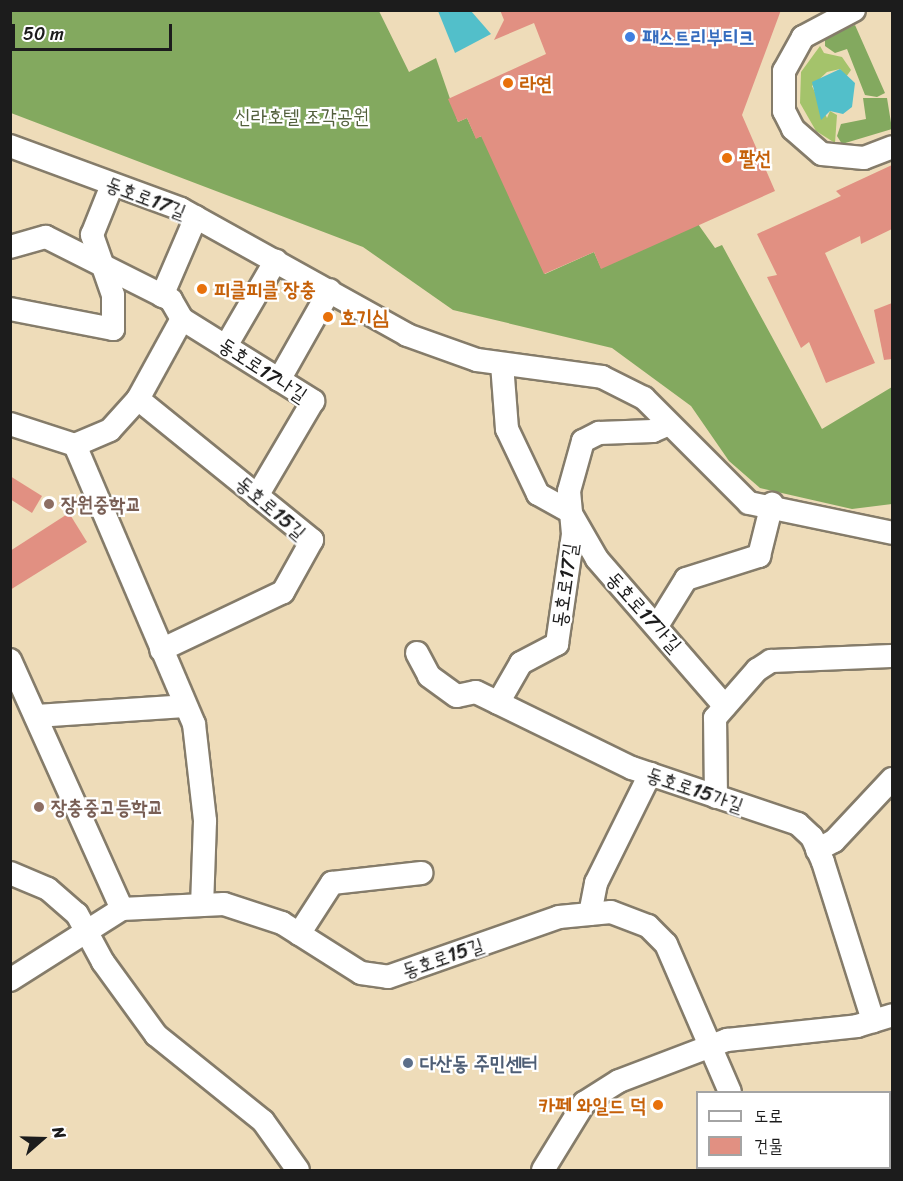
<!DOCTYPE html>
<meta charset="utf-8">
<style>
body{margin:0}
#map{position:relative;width:903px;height:1181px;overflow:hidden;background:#eedcb9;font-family:Sriracha,"Poor Story",sans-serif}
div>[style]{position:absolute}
.green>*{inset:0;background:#a4c36b}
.forest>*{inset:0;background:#83a95f}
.water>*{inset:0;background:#52bfca}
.building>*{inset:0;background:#e19082}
.roads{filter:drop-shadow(2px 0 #857c6a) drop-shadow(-2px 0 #857c6a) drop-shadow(0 2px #857c6a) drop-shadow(0 -2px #857c6a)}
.minor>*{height:22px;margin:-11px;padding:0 11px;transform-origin:11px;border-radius:11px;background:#fff}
.dots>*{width:16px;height:16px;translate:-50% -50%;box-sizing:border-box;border:3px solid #fff;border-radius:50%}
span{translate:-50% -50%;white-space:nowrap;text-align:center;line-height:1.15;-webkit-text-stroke:4.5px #fff;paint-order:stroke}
.shop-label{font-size:20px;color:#366cbe;font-weight:700}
.left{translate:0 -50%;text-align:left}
.food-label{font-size:20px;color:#c56008;font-weight:700}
.right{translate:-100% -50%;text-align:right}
.park-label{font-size:20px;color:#525f3c}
.street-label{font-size:20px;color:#1c1c1c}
.education-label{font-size:20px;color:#785e54;font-weight:700}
.service-label{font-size:20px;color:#4e5e75;font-weight:700}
.frame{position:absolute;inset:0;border:12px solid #1c1c1c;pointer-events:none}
.legend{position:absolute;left:696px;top:1091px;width:195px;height:78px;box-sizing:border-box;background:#fff;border:2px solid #a4a4a4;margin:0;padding:8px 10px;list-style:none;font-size:18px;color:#1c1c1c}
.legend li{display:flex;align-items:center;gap:12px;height:30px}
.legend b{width:30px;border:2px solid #a4a4a4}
.north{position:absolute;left:12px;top:1109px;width:60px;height:60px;-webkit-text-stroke:4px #fff;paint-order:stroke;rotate:70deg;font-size:16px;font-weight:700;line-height:24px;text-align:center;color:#1c1c1c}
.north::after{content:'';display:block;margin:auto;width:21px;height:27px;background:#1c1c1c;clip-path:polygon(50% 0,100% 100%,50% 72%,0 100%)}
.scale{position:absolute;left:12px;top:24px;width:160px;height:27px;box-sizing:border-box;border:3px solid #1c1c1c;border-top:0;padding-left:8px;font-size:18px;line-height:21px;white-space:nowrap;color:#1c1c1c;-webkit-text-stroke:4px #fff;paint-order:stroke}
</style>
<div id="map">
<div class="green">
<i style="clip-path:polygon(820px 46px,824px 53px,842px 57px,851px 70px,846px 77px,840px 69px,827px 72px,812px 86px,827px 118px,830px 111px,837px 115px,835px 143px,816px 131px,800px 103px,801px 72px)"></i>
</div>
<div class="forest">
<i style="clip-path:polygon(10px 11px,379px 11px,409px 72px,436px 58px,458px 122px,467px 118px,476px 138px,482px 136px,545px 274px,594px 252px,601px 268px,698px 224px,715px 248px,722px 245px,822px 429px,892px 387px,892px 504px,852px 509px,760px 488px,729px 461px,691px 406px,612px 348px,453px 310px,363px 247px,11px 113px)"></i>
<i style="clip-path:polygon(855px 25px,885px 93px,877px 97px,865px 95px,847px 49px,835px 53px,825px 46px,825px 38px)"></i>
<i style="clip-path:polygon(863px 98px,887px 98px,892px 129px,842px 144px,837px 136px,841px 124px,866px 119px)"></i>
</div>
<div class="water">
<i style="clip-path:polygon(438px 11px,471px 11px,491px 34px,455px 53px)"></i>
<i style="clip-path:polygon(840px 69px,855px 83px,852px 107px,843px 114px,830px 111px,821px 120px,812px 82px)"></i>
</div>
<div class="building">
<i style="clip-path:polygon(500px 10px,781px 10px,742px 115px,775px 191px,601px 269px,594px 252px,544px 274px,481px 136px,476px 139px,467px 118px,458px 122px,448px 99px,546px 54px,534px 23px,494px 40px,504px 20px)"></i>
<i style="clip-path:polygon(892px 165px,892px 229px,861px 244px,860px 236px,825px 253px,875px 363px,826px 383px,809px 342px,801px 348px,767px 277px,777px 275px,757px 234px,841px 196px,836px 191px)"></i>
<i style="clip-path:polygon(892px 303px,892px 359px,884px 360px,874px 310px)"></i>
<i style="clip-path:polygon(10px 476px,42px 496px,32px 513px,10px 499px)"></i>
<i style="clip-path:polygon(69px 513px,87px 542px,10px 590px,10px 551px)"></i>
</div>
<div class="roads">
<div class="minor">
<i style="left:854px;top:10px;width:58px;rotate:152.1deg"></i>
<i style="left:803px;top:37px;width:39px;rotate:119deg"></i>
<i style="left:784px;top:71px;width:40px;rotate:90deg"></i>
<i style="left:784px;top:111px;width:20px;rotate:63deg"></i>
<i style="left:793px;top:129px;width:38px;rotate:41deg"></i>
<i style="left:822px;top:154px;width:42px;rotate:5.4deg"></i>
<i style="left:864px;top:158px;width:30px;rotate:-21deg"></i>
<i style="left:10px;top:146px;width:182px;rotate:20.2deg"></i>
<i style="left:181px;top:209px;width:259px;rotate:29.1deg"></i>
<i style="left:407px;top:335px;width:74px;rotate:19.7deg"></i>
<i style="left:477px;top:360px;width:126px;rotate:7.7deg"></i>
<i style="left:602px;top:377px;width:47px;rotate:26.6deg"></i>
<i style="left:644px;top:398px;width:148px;rotate:45deg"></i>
<i style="left:749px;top:503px;width:146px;rotate:11.8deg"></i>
<i style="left:10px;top:247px;width:37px;rotate:-16deg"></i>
<i style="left:46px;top:237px;width:140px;rotate:26.7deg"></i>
<i style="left:171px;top:300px;width:22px;rotate:60deg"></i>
<i style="left:182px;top:319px;width:155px;rotate:32deg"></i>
<i style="left:313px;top:401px;width:110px;rotate:120.5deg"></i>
<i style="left:162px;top:296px;width:86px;rotate:-66.7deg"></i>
<i style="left:10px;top:309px;width:105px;rotate:11deg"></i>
<i style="left:113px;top:329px;width:34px;rotate:-90deg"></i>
<i style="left:113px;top:295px;width:64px;rotate:-109.3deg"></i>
<i style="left:92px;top:235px;width:54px;rotate:-68.2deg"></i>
<i style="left:226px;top:346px;width:99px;rotate:-59.8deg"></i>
<i style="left:502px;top:364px;width:65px;rotate:85.6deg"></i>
<i style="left:507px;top:429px;width:72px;rotate:64.5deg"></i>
<i style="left:538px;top:494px;width:37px;rotate:29deg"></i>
<i style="left:570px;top:512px;width:54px;rotate:60.1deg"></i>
<i style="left:597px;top:559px;width:195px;rotate:49deg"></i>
<i style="left:279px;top:380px;width:103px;rotate:-60.5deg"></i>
<i style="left:138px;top:399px;width:224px;rotate:39deg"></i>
<i style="left:312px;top:540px;width:60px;rotate:119.1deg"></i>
<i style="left:283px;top:592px;width:135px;rotate:154.6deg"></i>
<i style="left:10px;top:424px;width:68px;rotate:17.9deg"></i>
<i style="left:75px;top:445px;width:38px;rotate:-23deg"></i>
<i style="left:110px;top:430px;width:42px;rotate:-47.9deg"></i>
<i style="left:138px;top:399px;width:91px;rotate:-61.2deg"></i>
<i style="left:75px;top:445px;width:303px;rotate:66.9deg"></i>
<i style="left:194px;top:724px;width:98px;rotate:83.5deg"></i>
<i style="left:205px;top:821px;width:84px;rotate:92deg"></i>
<i style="left:657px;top:626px;width:55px;rotate:-58.3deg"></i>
<i style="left:686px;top:579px;width:77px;rotate:-17.5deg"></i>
<i style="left:759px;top:556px;width:54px;rotate:-76deg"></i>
<i style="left:417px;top:653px;width:26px;rotate:62deg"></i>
<i style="left:429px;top:676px;width:34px;rotate:36deg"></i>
<i style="left:457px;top:696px;width:19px;rotate:-12deg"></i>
<i style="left:476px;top:692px;width:174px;rotate:26deg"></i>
<i style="left:632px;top:768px;width:175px;rotate:18.6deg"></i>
<i style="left:798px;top:824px;width:19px;rotate:43deg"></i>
<i style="left:812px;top:837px;width:27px;rotate:66deg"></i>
<i style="left:823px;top:862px;width:167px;rotate:72.5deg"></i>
<i style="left:10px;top:660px;width:273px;rotate:65.8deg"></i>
<i style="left:498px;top:703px;width:46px;rotate:-60.1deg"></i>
<i style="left:521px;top:663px;width:41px;rotate:-27.8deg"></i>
<i style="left:557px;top:644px;width:111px;rotate:-81.7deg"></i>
<i style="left:573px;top:534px;width:43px;rotate:-95.3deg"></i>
<i style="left:569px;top:491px;width:52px;rotate:-74.4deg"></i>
<i style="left:583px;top:441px;width:18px;rotate:-27deg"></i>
<i style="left:599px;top:433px;width:54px;rotate:-2.1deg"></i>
<i style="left:653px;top:431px;width:17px;rotate:-24deg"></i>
<i style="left:36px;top:716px;width:149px;rotate:-3.8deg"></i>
<i style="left:716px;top:797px;width:79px;rotate:-90.7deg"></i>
<i style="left:715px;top:718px;width:64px;rotate:-48.8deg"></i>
<i style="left:757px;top:670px;width:17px;rotate:-33deg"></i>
<i style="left:771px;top:661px;width:121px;rotate:-2.4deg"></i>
<i style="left:817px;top:850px;width:19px;rotate:-28deg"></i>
<i style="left:834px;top:841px;width:85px;rotate:-46.9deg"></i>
<i style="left:10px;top:873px;width:41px;rotate:22.8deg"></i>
<i style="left:48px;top:889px;width:38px;rotate:41deg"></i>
<i style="left:77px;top:914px;width:55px;rotate:61.6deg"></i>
<i style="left:103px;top:962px;width:90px;rotate:54deg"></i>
<i style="left:156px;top:1035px;width:137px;rotate:38.8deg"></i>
<i style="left:263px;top:1121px;width:60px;rotate:54.5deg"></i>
<i style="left:590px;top:914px;width:32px;rotate:-79deg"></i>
<i style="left:596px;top:883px;width:122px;rotate:-63.6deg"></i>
<i style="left:299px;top:934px;width:61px;rotate:-57.1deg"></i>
<i style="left:332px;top:883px;width:90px;rotate:-6.4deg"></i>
<i style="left:10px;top:980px;width:133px;rotate:-32.4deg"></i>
<i style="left:122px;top:909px;width:102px;rotate:-2.8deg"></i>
<i style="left:224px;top:904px;width:61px;rotate:18.1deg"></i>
<i style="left:282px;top:923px;width:93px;rotate:32.3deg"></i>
<i style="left:361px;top:973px;width:27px;rotate:8deg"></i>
<i style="left:388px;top:977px;width:181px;rotate:-19.3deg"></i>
<i style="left:559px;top:917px;width:52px;rotate:-5.5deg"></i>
<i style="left:611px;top:912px;width:40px;rotate:21deg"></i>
<i style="left:648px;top:926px;width:25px;rotate:45deg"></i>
<i style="left:666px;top:944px;width:161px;rotate:66.6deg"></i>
<i style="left:543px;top:1170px;width:79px;rotate:-58.5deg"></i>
<i style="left:584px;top:1103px;width:41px;rotate:-32.2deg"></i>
<i style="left:619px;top:1081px;width:116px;rotate:-20.8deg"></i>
<i style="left:727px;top:1040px;width:131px;rotate:-6.1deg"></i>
<i style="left:857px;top:1026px;width:37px;rotate:-17deg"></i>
<i style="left:738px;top:1170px;width:2px;rotate:-90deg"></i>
</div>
</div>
<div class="dots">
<i style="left:630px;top:37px;background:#3f7fe0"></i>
<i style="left:508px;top:83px;background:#e8710a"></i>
<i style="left:727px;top:158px;background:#e8710a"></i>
<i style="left:202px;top:289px;background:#e8710a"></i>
<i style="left:328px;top:317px;background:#e8710a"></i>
<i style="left:49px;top:504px;background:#8d6e63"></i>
<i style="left:39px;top:807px;background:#8d6e63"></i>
<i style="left:408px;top:1063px;background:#5c6f8a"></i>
<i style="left:658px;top:1105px;background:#e8710a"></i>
</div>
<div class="shop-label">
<span class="left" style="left:642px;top:37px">패스트리부티크</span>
</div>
<div class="food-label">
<span class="left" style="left:520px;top:83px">라연</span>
<span class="left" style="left:739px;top:158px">팔선</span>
<span class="left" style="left:214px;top:289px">피클피클 장충</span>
<span class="left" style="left:340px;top:317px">호기심</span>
<span class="right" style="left:646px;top:1105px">카페 와일드 덕</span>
</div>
<div class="park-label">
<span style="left:302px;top:116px">신라호텔 조각공원</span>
</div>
<div class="street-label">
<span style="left:146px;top:198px;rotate:21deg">동호로17길</span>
<span style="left:263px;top:370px;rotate:33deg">동호로17나길</span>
<span style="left:271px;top:508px;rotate:41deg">동호로15길</span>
<span style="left:565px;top:585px;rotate:-82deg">동호로17길</span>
<span style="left:644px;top:612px;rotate:48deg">동호로17가길</span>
<span style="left:695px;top:790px;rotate:19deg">동호로15가길</span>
<span style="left:443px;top:958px;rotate:-19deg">동호로15길</span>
</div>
<div class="education-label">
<span class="left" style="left:61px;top:504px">장원중학교</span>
<span class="left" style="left:51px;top:807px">장충중고등학교</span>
</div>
<div class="service-label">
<span class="left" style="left:420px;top:1063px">다산동 주민센터</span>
</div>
<div class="frame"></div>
<ul class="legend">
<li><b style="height:8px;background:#fff"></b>도로</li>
<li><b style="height:16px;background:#e19082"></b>건물</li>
</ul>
<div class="north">N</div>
<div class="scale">50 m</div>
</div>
